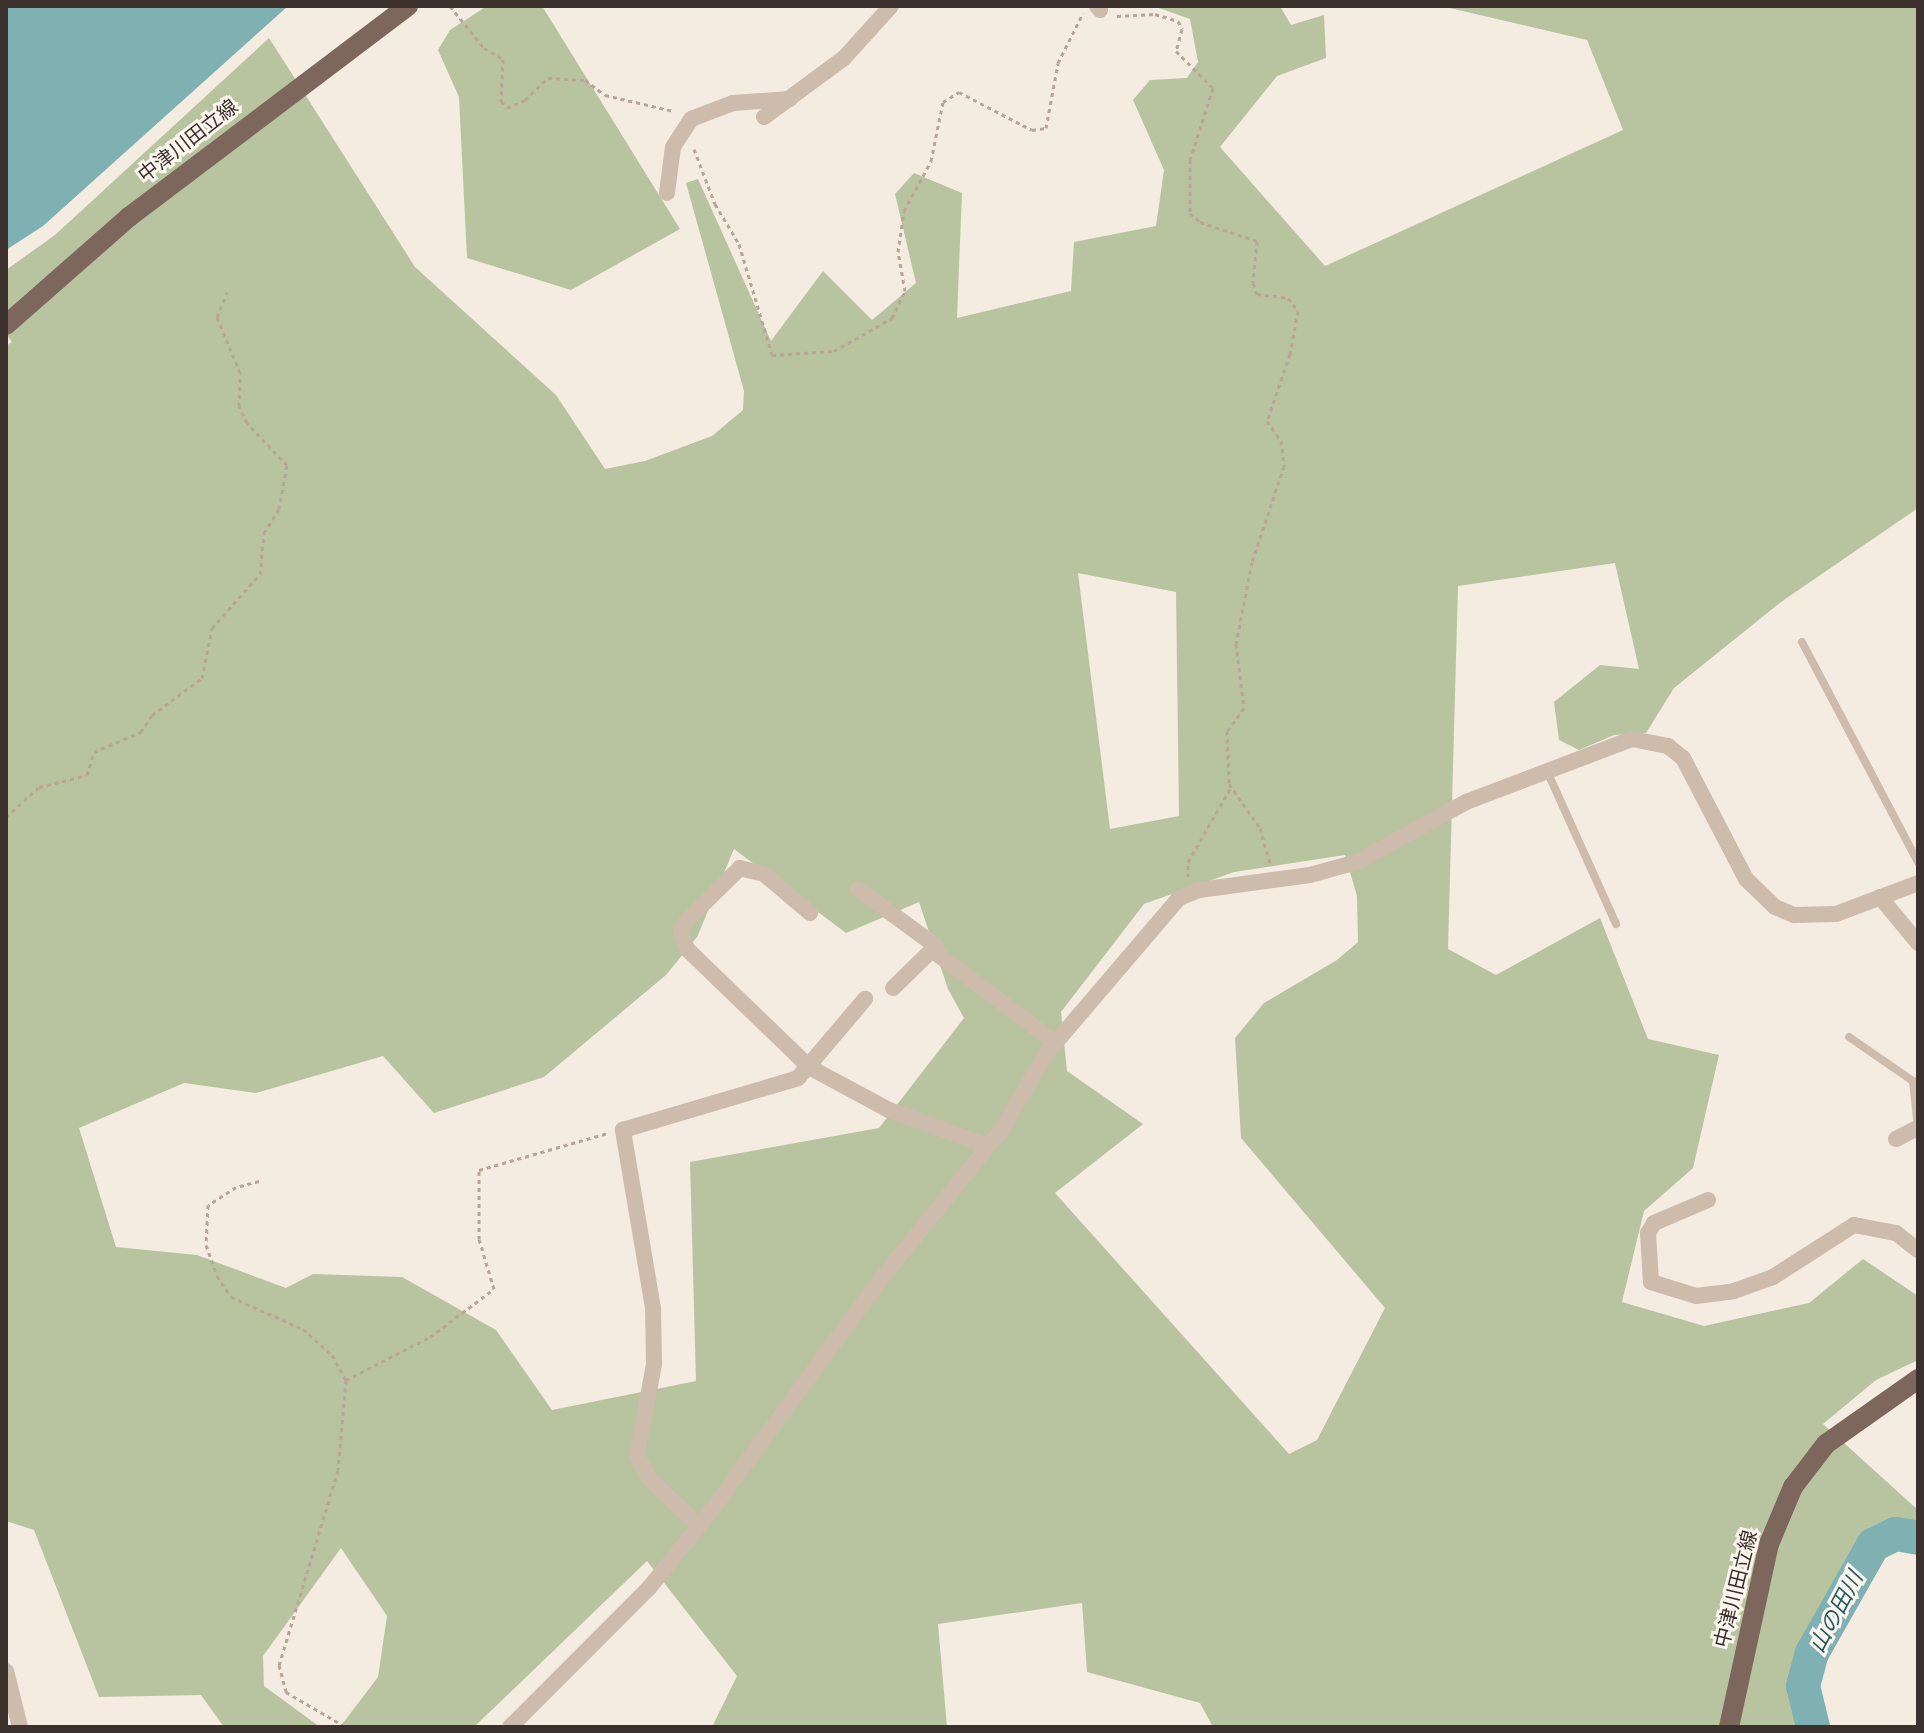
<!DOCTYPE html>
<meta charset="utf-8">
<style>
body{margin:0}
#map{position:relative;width:1924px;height:1733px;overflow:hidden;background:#f4ebe1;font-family:"Fira Sans Condensed","Noto Sans JP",sans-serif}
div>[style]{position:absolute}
.green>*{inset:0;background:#b8c4a0}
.water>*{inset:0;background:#7fb0b2}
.river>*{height:34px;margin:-17px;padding:0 17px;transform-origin:17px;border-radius:17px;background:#7fb0b2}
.path>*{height:3px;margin-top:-1.5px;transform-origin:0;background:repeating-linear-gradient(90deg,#b9a596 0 4px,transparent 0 8px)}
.service>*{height:8px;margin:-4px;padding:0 4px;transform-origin:4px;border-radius:4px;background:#cdbbac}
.minor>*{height:16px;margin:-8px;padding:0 8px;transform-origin:8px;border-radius:8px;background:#cdbbac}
.primary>*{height:20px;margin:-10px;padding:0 10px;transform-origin:10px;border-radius:10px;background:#7d675c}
span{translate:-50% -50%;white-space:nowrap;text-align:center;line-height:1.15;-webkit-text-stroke:6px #fbf5ee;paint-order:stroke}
.street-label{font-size:20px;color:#3b302b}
.water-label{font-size:22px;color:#1f5a5e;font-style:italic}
.frame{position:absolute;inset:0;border:8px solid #3b302b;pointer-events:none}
</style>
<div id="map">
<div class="green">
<i style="clip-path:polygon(487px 6px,542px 6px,680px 229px,571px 290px,467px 258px,459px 97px,438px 50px,450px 30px)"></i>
<i style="clip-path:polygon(evenodd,1119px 6px,1280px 6px,1291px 25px,1324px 15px,1326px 58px,1277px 76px,1220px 147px,1325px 266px,1623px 130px,1587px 40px,1441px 6px,1918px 6px,1918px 508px,1781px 602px,1674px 688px,1646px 733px,1614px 735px,1579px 750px,1559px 740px,1554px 702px,1600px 665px,1639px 669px,1615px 563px,1458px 586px,1448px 949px,1496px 975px,1600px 918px,1648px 1039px,1719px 1055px,1693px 1168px,1644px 1211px,1622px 1302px,1704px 1326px,1809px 1303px,1863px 1259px,1918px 1296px,1918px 1360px,1876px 1380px,1823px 1424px,1918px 1510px,1918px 1529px,1896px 1527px,1865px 1537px,1798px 1674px,1801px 1727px,1213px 1727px,1200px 1703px,1087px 1672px,1082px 1603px,938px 1624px,947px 1727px,712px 1727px,737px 1676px,647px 1561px,474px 1727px,340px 1727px,378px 1677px,387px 1616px,341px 1548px,263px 1656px,264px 1686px,320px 1727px,224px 1727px,201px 1695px,99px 1697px,34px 1530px,6px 1521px,6px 346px,12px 342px,6px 334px,6px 270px,55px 235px,269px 38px,415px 267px,556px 395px,605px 469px,645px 461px,712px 436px,743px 410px,744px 391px,686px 183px,698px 179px,771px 341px,823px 271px,872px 320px,916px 283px,895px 194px,914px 173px,962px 193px,957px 318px,1071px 291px,1074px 242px,1156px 226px,1164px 170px,1133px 100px,1150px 80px,1187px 78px,1198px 62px,1190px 19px,1153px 6px,1119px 6px,1078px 573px,1176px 592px,1179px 816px,1110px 829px,1078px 573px,1119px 6px,734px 849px,846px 933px,919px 902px,948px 989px,964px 1018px,879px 1128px,690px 1162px,696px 1381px,552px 1410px,496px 1330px,402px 1277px,313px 1274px,286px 1288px,197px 1255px,116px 1247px,79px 1128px,184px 1083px,256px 1093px,383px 1056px,434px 1113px,544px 1077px,666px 975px,697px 937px,734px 849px,1119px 6px,1345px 855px,1357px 896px,1358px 942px,1337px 960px,1264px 1003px,1235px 1038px,1241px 1138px,1385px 1308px,1317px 1440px,1289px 1454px,1055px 1193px,1143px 1124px,1067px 1071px,1061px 1012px,1144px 904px,1234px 872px,1345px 855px)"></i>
</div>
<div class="water">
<i style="clip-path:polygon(6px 6px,288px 6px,43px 226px,6px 250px)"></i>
</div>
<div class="river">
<i style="left:1813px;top:1727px;width:42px;rotate:-103.7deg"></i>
<i style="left:1803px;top:1686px;width:34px;rotate:-75deg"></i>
<i style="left:1812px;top:1653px;width:124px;rotate:-60.5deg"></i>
<i style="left:1873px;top:1545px;width:25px;rotate:-26deg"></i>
<i style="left:1896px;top:1534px;width:22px;rotate:10deg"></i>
</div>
<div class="path">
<i style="left:450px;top:6px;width:54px;rotate:51deg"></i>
<i style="left:484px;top:48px;width:22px;rotate:30deg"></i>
<i style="left:503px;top:59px;width:42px;rotate:92.7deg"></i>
<i style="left:501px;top:101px;width:9px;rotate:49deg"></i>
<i style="left:507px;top:108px;width:20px;rotate:-24deg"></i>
<i style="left:525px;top:100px;width:32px;rotate:-44deg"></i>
<i style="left:548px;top:78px;width:37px;rotate:3deg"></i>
<i style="left:585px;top:80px;width:25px;rotate:37deg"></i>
<i style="left:605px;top:95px;width:71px;rotate:13.1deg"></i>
<i style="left:1117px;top:16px;width:38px;rotate:-3deg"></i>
<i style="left:1155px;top:14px;width:24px;rotate:17deg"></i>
<i style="left:1178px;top:21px;width:9px;rotate:63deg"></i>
<i style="left:1182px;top:29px;width:23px;rotate:105deg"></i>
<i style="left:1176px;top:51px;width:52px;rotate:45deg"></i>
<i style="left:1213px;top:88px;width:76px;rotate:107.7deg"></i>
<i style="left:1190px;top:160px;width:53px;rotate:90deg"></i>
<i style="left:1190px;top:213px;width:13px;rotate:42deg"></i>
<i style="left:1200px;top:222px;width:60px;rotate:18.4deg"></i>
<i style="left:1257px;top:241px;width:42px;rotate:95.4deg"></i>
<i style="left:1253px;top:283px;width:12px;rotate:70deg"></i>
<i style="left:1257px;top:294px;width:31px;rotate:7deg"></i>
<i style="left:1288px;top:298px;width:16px;rotate:52deg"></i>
<i style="left:1298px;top:311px;width:44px;rotate:100.5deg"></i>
<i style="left:1290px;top:354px;width:71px;rotate:108.9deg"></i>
<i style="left:1267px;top:421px;width:24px;rotate:55deg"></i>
<i style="left:1281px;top:441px;width:25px;rotate:83deg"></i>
<i style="left:1284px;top:466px;width:101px;rotate:108.4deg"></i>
<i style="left:1252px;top:562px;width:84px;rotate:101deg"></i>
<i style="left:1236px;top:644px;width:64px;rotate:82.9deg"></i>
<i style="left:1244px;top:708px;width:29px;rotate:126deg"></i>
<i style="left:1227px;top:731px;width:53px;rotate:87.8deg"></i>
<i style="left:1229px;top:784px;width:54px;rotate:54.8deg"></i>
<i style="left:1260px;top:828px;width:36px;rotate:74deg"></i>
<i style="left:694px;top:149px;width:59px;rotate:69.1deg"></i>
<i style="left:715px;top:204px;width:47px;rotate:59deg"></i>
<i style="left:739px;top:244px;width:116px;rotate:73.4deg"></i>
<i style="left:772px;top:355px;width:62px;rotate:-3.7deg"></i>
<i style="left:834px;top:351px;width:67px;rotate:-29.6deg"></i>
<i style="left:892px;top:318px;width:30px;rotate:-64deg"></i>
<i style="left:905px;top:291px;width:40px;rotate:-100deg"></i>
<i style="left:898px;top:252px;width:41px;rotate:-81.7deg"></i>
<i style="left:904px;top:211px;width:57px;rotate:-61.6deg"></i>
<i style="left:931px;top:161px;width:60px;rotate:-78.5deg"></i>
<i style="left:943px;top:102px;width:19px;rotate:-32deg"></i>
<i style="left:959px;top:92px;width:82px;rotate:27.5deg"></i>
<i style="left:1032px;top:130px;width:14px;rotate:-8deg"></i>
<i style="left:1046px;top:128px;width:66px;rotate:-79.5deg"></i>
<i style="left:1058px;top:63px;width:56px;rotate:-63.4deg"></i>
<i style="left:6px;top:817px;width:45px;rotate:-42.3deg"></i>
<i style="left:39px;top:787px;width:49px;rotate:-14deg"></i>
<i style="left:87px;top:775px;width:24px;rotate:-73deg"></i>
<i style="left:94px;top:752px;width:51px;rotate:-23.1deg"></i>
<i style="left:141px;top:732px;width:20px;rotate:-57deg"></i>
<i style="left:152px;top:715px;width:62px;rotate:-36.5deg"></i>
<i style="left:202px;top:678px;width:51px;rotate:-78.7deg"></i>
<i style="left:212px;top:628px;width:72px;rotate:-48.4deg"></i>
<i style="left:260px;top:574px;width:41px;rotate:-84.4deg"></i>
<i style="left:264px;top:533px;width:28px;rotate:-58deg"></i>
<i style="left:279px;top:509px;width:45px;rotate:-79.7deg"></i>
<i style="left:287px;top:465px;width:58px;rotate:-133.6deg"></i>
<i style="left:247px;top:423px;width:19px;rotate:-115deg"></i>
<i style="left:239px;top:406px;width:33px;rotate:-88deg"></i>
<i style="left:240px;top:373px;width:61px;rotate:-112.3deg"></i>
<i style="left:217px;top:317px;width:27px;rotate:-68deg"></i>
<i style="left:1188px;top:877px;width:15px;rotate:-90deg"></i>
<i style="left:1188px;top:862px;width:84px;rotate:-60.1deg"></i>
<i style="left:259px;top:1181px;width:24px;rotate:165deg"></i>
<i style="left:236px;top:1187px;width:33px;rotate:147deg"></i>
<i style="left:208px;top:1205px;width:40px;rotate:92.9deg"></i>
<i style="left:206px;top:1245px;width:33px;rotate:70deg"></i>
<i style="left:217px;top:1276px;width:25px;rotate:56deg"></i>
<i style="left:231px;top:1297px;width:79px;rotate:24deg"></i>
<i style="left:303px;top:1329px;width:39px;rotate:42deg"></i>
<i style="left:332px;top:1355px;width:29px;rotate:61deg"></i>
<i style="left:346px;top:1380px;width:90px;rotate:95.1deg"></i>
<i style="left:338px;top:1470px;width:204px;rotate:106.8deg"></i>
<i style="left:279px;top:1665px;width:28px;rotate:75deg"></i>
<i style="left:286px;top:1692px;width:69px;rotate:30.3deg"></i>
<i style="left:346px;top:1380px;width:94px;rotate:-27.1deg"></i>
<i style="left:430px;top:1337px;width:80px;rotate:-36.9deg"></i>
<i style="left:494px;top:1289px;width:52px;rotate:-106.7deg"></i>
<i style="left:479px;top:1239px;width:69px;rotate:-90deg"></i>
<i style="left:479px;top:1170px;width:134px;rotate:-16deg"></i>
</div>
<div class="service">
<i style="left:1802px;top:642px;width:249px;rotate:62.2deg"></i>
<i style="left:1547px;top:771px;width:168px;rotate:65.7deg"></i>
<i style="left:1849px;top:1037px;width:78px;rotate:34.5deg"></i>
<i style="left:1913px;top:1081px;width:47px;rotate:83.9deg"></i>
</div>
<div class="minor">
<i style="left:1097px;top:6px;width:5px;rotate:53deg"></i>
<i style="left:764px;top:117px;width:99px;rotate:-36.4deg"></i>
<i style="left:844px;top:58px;width:70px;rotate:-47.9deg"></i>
<i style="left:667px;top:193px;width:46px;rotate:-82.6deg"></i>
<i style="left:673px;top:147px;width:33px;rotate:-57deg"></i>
<i style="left:691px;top:119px;width:45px;rotate:-20.9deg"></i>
<i style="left:733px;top:103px;width:57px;rotate:-4deg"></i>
<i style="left:858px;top:889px;width:97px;rotate:36.2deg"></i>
<i style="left:936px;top:946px;width:60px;rotate:135.7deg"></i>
<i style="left:1880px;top:897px;width:60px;rotate:50.4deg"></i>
<i style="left:810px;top:913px;width:60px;rotate:-139.7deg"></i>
<i style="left:764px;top:874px;width:25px;rotate:-166deg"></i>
<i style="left:740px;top:868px;width:74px;rotate:135.5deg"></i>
<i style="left:687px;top:920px;width:13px;rotate:119deg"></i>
<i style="left:681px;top:931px;width:19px;rotate:72deg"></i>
<i style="left:687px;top:949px;width:170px;rotate:44deg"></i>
<i style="left:809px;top:1067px;width:91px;rotate:28.3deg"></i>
<i style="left:889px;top:1110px;width:106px;rotate:19.8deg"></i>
<i style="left:932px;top:950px;width:155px;rotate:36.9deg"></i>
<i style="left:1896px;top:1139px;width:25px;rotate:-27deg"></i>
<i style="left:1708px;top:1200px;width:59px;rotate:156.9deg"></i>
<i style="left:1654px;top:1223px;width:12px;rotate:121deg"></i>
<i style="left:1648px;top:1233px;width:49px;rotate:86.5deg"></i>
<i style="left:1651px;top:1282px;width:47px;rotate:17.3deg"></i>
<i style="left:1696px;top:1296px;width:38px;rotate:-7deg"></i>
<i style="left:1734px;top:1291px;width:41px;rotate:-19.7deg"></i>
<i style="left:1773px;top:1277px;width:96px;rotate:-32.7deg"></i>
<i style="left:1854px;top:1225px;width:43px;rotate:10.8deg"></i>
<i style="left:1896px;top:1233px;width:28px;rotate:38deg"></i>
<i style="left:699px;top:1526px;width:68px;rotate:-136.2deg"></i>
<i style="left:650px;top:1479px;width:26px;rotate:-119deg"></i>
<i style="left:637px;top:1456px;width:94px;rotate:-79.5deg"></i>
<i style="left:654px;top:1364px;width:56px;rotate:-91deg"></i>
<i style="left:653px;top:1308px;width:181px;rotate:-99.6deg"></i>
<i style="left:623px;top:1130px;width:183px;rotate:-16.5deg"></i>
<i style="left:798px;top:1078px;width:104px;rotate:-49.7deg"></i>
<i style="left:6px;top:1671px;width:58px;rotate:76deg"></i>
<i style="left:510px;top:1727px;width:197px;rotate:-45deg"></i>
<i style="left:649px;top:1588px;width:94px;rotate:-51.1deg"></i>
<i style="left:708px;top:1515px;width:293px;rotate:-53.8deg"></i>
<i style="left:881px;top:1279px;width:193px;rotate:-51.1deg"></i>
<i style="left:1002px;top:1129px;width:86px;rotate:-59.8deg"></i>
<i style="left:1045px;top:1055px;width:206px;rotate:-49.5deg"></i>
<i style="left:1179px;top:898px;width:22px;rotate:-22deg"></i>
<i style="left:1199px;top:890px;width:112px;rotate:-7.7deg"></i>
<i style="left:1310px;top:875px;width:49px;rotate:-15.5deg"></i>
<i style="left:1357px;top:862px;width:124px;rotate:-28.8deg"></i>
<i style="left:1466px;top:802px;width:178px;rotate:-20.8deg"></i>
<i style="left:1632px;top:739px;width:37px;rotate:11deg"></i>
<i style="left:1668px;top:746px;width:19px;rotate:39deg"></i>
<i style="left:1683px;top:758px;width:136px;rotate:62.5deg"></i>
<i style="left:1746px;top:879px;width:40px;rotate:44deg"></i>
<i style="left:1775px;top:907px;width:21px;rotate:23deg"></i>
<i style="left:1794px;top:915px;width:42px;rotate:-1.4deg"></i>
<i style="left:1836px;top:914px;width:88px;rotate:-20.7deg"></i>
</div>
<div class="primary">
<i style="left:6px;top:325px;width:164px;rotate:-41.3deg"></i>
<i style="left:129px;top:217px;width:350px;rotate:-37.1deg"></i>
<i style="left:1729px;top:1727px;width:187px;rotate:-77.7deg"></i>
<i style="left:1769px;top:1544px;width:62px;rotate:-67.2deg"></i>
<i style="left:1793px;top:1487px;width:54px;rotate:-52.5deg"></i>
<i style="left:1826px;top:1444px;width:113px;rotate:-35.2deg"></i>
</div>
<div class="street-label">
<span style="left:188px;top:141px;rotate:-38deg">中津川田立線</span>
<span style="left:1736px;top:1589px;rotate:-76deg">中津川田立線</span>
</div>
<div class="water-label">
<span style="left:1836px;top:1612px;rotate:-62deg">山の田川</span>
</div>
<div class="frame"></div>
</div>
